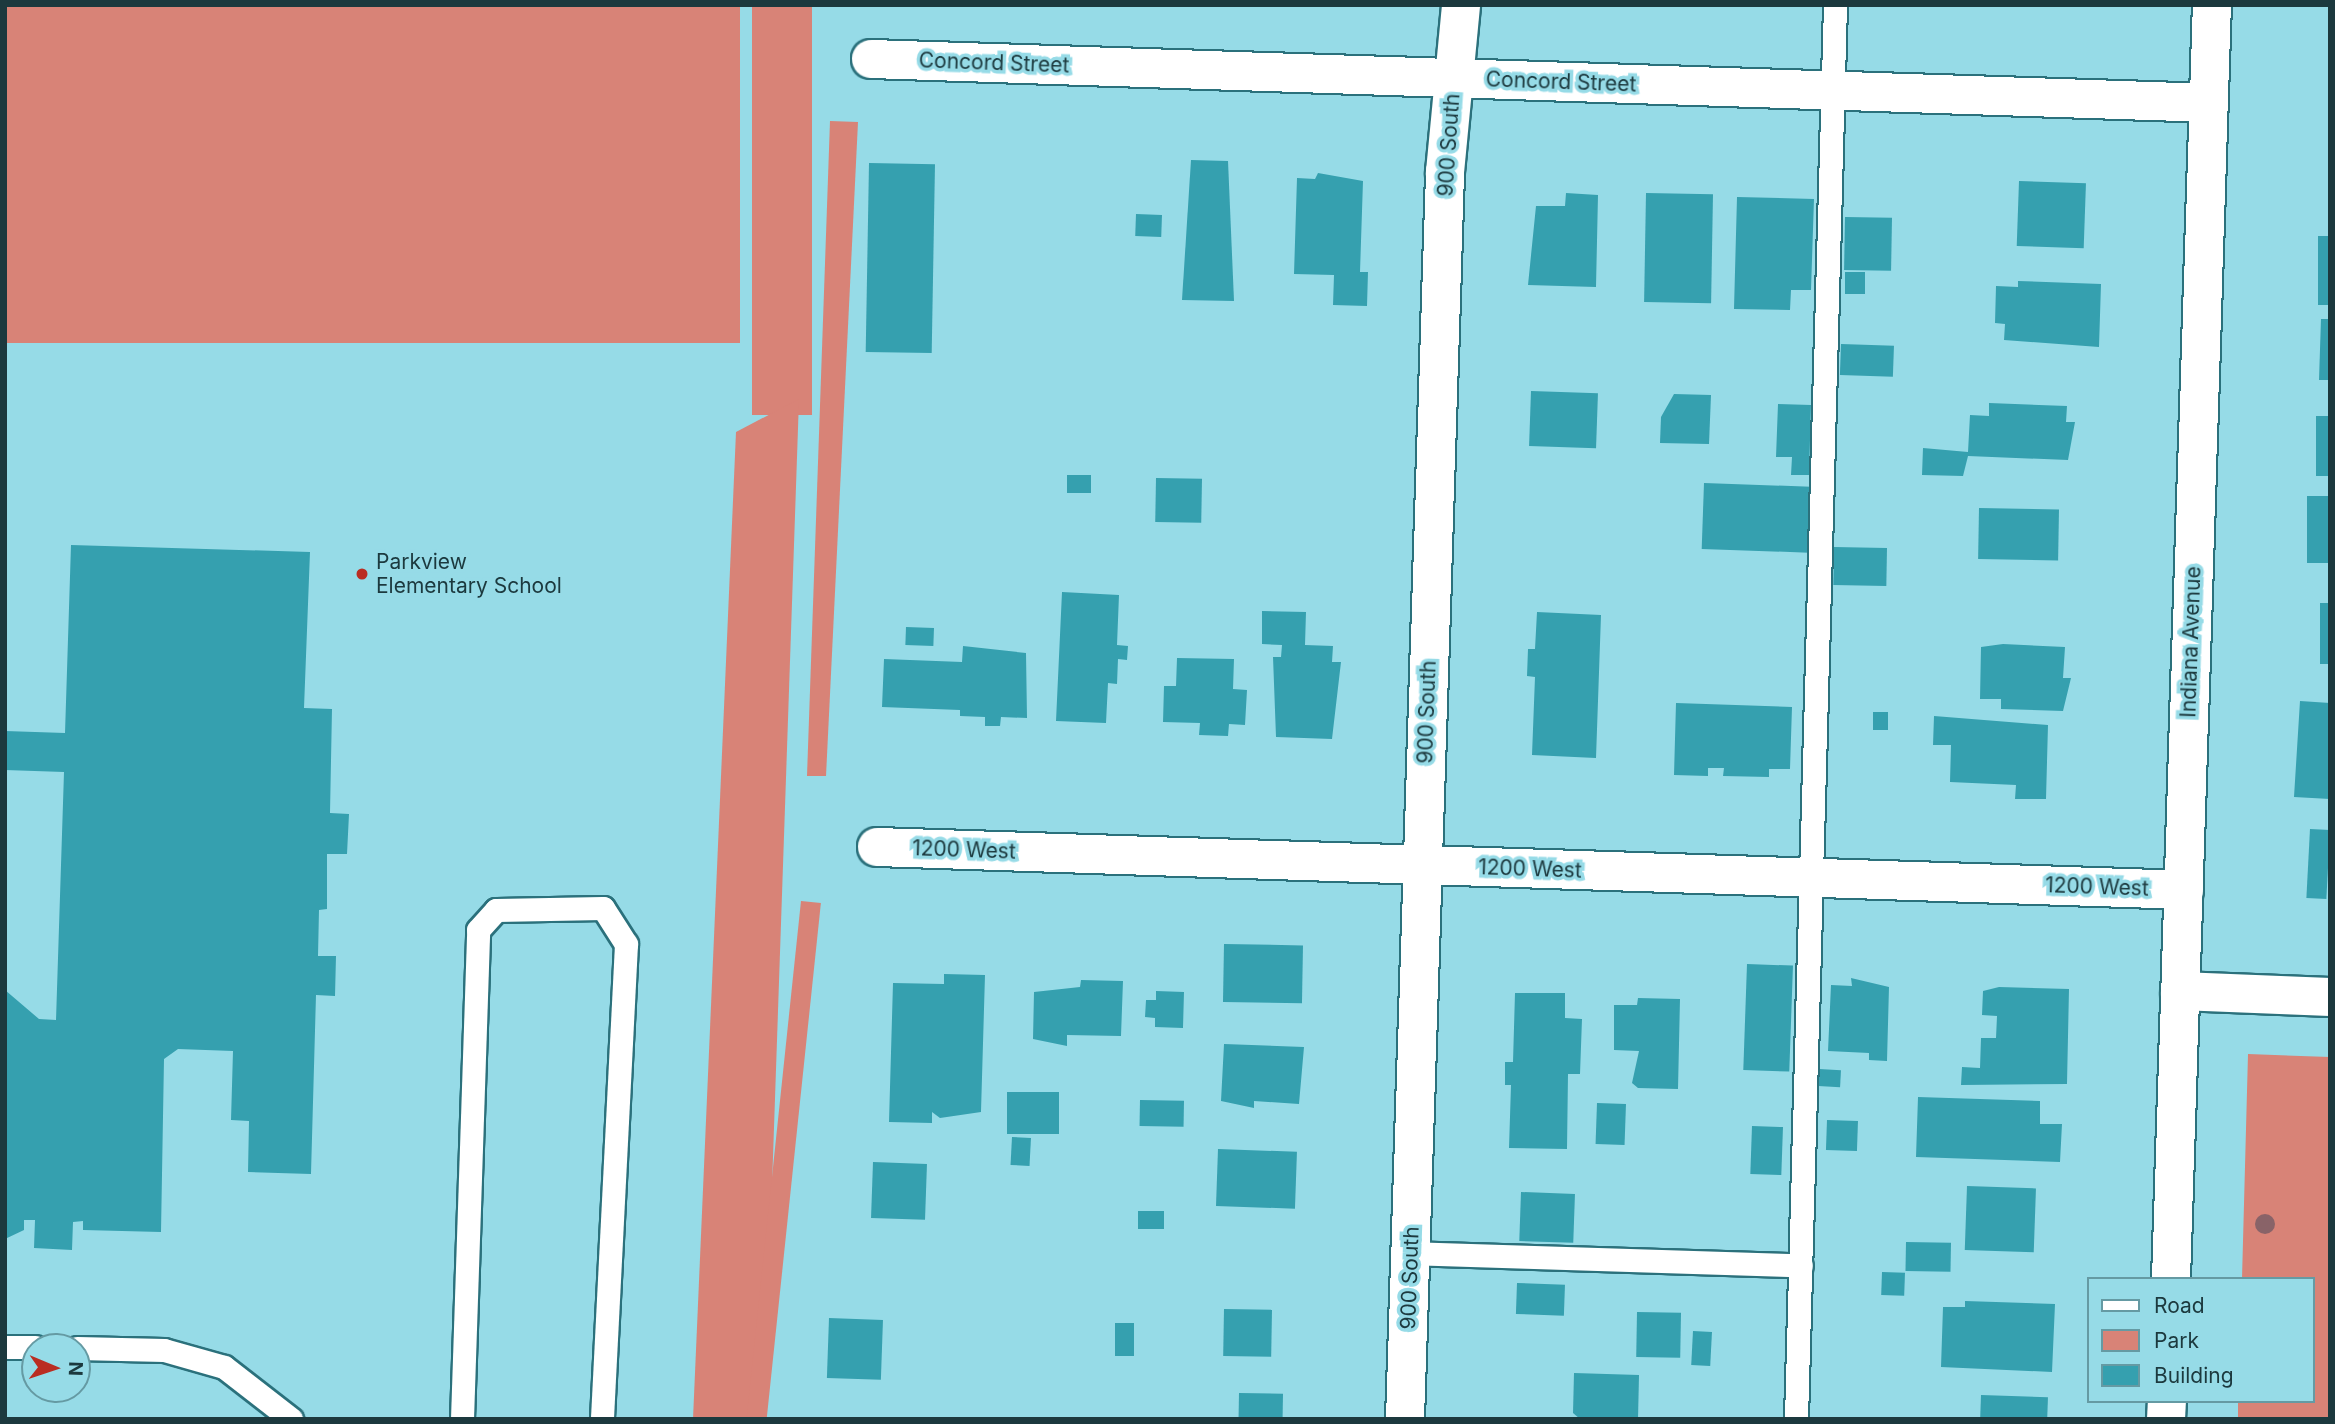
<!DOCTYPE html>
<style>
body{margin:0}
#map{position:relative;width:2335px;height:1424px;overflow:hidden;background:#96dbe7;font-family:Inter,sans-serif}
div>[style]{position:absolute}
.green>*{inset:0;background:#d88377;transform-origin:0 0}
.building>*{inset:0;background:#35a0af;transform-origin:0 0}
.roads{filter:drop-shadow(2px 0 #2b717c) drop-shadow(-2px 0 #2b717c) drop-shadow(0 2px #2b717c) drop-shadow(0 -2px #2b717c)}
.lane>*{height:23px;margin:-11.5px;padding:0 11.5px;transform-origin:11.5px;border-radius:11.5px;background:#fff}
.street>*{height:38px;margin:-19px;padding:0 19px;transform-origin:19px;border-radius:19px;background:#fff}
.secondary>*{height:38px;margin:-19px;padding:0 19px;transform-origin:19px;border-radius:19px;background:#fff}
.trees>*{width:20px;height:20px;margin:-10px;border-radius:50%;background:#896368}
.dots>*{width:19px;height:19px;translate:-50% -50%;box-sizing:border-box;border:4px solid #96dbe7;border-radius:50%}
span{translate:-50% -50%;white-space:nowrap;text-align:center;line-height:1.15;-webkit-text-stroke:7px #96dbe7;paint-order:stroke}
.street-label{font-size:21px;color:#1c393e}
.poi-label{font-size:21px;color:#1c393e}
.left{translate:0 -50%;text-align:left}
.frame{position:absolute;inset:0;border:7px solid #1c393e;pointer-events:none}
.legend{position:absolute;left:2087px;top:1277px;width:228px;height:126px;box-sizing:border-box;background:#96dbe7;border:2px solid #659aa3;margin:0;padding:9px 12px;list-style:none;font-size:21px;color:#1c393e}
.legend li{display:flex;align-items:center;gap:14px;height:35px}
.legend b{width:35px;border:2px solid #659aa3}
.north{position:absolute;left:21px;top:1333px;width:70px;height:70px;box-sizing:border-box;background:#96dbe7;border:2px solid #659aa3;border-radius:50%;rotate:92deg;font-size:19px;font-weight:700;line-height:28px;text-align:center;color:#1c393e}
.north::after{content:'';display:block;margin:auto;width:24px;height:32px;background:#ba2d22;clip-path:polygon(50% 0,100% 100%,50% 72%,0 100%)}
</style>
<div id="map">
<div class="green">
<i style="left:5px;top:5px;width:735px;height:338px"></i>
<i style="left:752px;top:5px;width:60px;height:410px"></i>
<i style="clip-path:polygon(830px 121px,858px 122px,826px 776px,807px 776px)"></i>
<i style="clip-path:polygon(799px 399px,764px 1419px,693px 1419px,736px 432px)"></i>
<i style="left:801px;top:901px;width:20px;height:518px;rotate:6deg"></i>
<i style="clip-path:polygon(2248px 1054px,2330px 1057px,2330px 1419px,2238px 1419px,2238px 1401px,2312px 1401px,2312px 1279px,2242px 1279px)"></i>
</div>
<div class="building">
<i style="clip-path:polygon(1191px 160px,1228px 161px,1234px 301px,1182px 300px)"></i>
<i style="left:869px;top:163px;width:66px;height:189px;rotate:1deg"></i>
<i style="clip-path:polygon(1318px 173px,1363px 181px,1360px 272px,1368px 272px,1367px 306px,1333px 305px,1334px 275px,1294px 274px,1297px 178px,1315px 179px)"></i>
<i style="left:2019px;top:181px;width:67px;height:65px;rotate:2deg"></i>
<i style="clip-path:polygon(1566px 193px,1598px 195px,1596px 287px,1528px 285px,1536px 206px,1565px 206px)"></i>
<i style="left:1646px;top:193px;width:67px;height:109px;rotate:1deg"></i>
<i style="clip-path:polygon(1737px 197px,1814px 199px,1811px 290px,1791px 290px,1790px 310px,1734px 309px)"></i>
<i style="left:1136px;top:214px;width:26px;height:22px;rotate:2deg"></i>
<i style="left:1845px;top:217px;width:47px;height:53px;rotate:1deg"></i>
<i style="left:2318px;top:236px;width:12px;height:69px"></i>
<i style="left:1845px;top:272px;width:20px;height:22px"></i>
<i style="clip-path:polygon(2018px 281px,2101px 284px,2099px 347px,2004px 340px,2005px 324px,1995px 323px,1996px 286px,2018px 287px)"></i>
<i style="clip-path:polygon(2321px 319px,2330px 319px,2330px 380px,2319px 380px)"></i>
<i style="left:1841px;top:344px;width:53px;height:31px;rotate:2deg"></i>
<i style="left:1531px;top:391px;width:67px;height:55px;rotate:2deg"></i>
<i style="clip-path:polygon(1674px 394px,1711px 395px,1709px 444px,1660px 443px,1661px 417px)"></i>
<i style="clip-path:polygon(1989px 403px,2067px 406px,2066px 422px,2075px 422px,2068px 460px,1968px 456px,1963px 476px,1922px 475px,1923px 448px,1968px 452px,1970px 415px,1989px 416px)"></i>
<i style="clip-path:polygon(1778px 404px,1811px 405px,1809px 475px,1791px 475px,1792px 457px,1776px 457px)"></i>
<i style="left:2316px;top:416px;width:14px;height:60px"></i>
<i style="left:1067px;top:475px;width:24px;height:18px"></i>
<i style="left:1156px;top:478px;width:46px;height:44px;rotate:1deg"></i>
<i style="left:1704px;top:483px;width:107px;height:66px;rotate:2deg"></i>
<i style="left:2307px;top:496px;width:23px;height:67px"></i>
<i style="left:1979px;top:508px;width:80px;height:51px;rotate:1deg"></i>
<i style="clip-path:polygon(71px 545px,310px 552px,304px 708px,332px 709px,330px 813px,349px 814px,347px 854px,327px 854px,327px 909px,319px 910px,318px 956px,336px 956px,335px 996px,316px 995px,311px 1174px,248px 1172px,249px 1121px,231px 1120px,233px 1051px,178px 1049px,164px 1059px,161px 1232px,83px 1230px,83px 1221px,73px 1222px,72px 1250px,34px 1248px,35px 1220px,24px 1220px,24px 1230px,5px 1239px,5px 990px,39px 1019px,56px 1020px,64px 772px,5px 770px,5px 731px,65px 733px)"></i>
<i style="left:1834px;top:547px;width:53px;height:38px;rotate:1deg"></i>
<i style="clip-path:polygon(1062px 592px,1119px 595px,1117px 645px,1128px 646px,1127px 660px,1118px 659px,1117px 684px,1108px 683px,1106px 723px,1056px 721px)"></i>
<i style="left:2320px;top:603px;width:10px;height:61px"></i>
<i style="clip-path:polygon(1262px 611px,1306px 612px,1305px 645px,1333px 646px,1332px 662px,1341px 662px,1332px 739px,1276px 737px,1273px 657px,1281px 657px,1282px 645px,1262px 644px)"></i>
<i style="clip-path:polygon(1537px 612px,1601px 615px,1596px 758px,1532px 755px,1535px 677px,1527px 676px,1528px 649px,1535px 649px)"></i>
<i style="left:906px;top:627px;width:28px;height:18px;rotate:2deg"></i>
<i style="clip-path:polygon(2003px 644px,2065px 647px,2063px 678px,2071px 678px,2063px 711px,2001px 709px,2001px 699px,1980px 699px,1981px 647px)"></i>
<i style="clip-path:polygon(963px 646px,1026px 653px,1027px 718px,1001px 717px,1000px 726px,985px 726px,985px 717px,960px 716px,960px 710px,882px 707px,884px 659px,962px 662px)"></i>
<i style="clip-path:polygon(1177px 658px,1234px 659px,1233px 689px,1247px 690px,1245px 725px,1229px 724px,1228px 736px,1199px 735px,1200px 723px,1163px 722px,1164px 686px,1176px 686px)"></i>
<i style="clip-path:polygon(2300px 701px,2330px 703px,2330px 799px,2294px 797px)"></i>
<i style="clip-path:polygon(1676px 703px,1792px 707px,1790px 769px,1769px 769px,1769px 777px,1723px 776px,1724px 768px,1708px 768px,1708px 776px,1674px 775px)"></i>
<i style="left:1873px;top:712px;width:15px;height:18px"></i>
<i style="clip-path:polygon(1934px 716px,2048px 725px,2046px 799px,2015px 799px,2016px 785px,1950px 782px,1951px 745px,1933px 745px)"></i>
<i style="left:2310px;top:829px;width:20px;height:69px;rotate:3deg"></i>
<i style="left:1224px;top:944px;width:79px;height:58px;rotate:1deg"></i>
<i style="left:1747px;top:964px;width:46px;height:106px;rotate:2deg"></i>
<i style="clip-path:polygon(944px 974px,985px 975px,981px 1112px,940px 1118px,932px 1112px,932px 1123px,889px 1122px,893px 983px,944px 984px)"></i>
<i style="clip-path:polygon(1851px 978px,1889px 987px,1887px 1061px,1869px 1060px,1869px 1053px,1828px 1051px,1831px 985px,1852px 986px)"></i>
<i style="clip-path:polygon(1081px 980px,1123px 981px,1121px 1036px,1067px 1035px,1067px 1046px,1033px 1039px,1034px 992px,1080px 987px)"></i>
<i style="clip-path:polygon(1999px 987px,2069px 989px,2067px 1084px,1961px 1085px,1962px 1067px,1980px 1068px,1981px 1038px,1996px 1038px,1997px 1016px,1982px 1015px,1983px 991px)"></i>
<i style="clip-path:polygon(1156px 991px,1184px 992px,1183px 1028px,1155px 1027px,1155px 1018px,1145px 1017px,1146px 1000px,1156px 1000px)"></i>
<i style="clip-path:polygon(1515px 993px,1565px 993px,1565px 1018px,1582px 1019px,1580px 1074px,1568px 1074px,1567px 1149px,1509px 1148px,1511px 1085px,1505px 1085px,1505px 1062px,1513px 1062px)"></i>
<i style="clip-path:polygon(1638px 998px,1680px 999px,1678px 1089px,1638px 1088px,1632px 1083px,1639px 1051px,1614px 1050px,1614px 1005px,1637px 1005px)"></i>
<i style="clip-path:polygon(1224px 1044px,1304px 1047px,1299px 1104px,1254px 1101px,1254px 1108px,1221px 1101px)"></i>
<i style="left:1819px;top:1069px;width:22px;height:17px;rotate:3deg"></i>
<i style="left:1007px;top:1092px;width:52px;height:42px"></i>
<i style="clip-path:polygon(1918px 1097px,2040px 1101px,2040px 1124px,2062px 1124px,2060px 1162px,1916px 1157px)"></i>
<i style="left:1140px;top:1100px;width:44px;height:26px;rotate:1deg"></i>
<i style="left:1597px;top:1103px;width:29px;height:41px;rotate:2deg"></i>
<i style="left:1827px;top:1120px;width:31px;height:30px;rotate:2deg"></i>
<i style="left:1752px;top:1126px;width:31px;height:48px;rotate:2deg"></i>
<i style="left:1012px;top:1137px;width:19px;height:28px;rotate:3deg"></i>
<i style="left:1218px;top:1149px;width:79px;height:57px;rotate:2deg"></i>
<i style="left:873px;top:1162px;width:54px;height:56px;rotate:2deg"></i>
<i style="left:1967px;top:1186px;width:69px;height:64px;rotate:2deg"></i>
<i style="left:1521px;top:1192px;width:54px;height:49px;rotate:2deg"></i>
<i style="left:1138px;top:1211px;width:26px;height:18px"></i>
<i style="left:1906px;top:1242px;width:45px;height:29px;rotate:1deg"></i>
<i style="left:1882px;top:1272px;width:23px;height:23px;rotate:2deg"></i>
<i style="left:1517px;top:1283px;width:48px;height:31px;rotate:2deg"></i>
<i style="clip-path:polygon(1965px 1301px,2055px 1304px,2052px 1372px,1941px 1367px,1943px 1307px,1965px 1307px)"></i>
<i style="left:1224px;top:1309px;width:48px;height:47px;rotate:1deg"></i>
<i style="left:1637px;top:1312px;width:44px;height:45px;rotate:1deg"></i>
<i style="left:829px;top:1318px;width:54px;height:60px;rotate:2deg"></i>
<i style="left:1115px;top:1323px;width:19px;height:33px"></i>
<i style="left:1693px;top:1331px;width:19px;height:34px;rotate:3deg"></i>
<i style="clip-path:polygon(1574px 1373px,1639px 1375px,1638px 1419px,1580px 1419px,1573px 1413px)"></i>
<i style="left:1239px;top:1393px;width:44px;height:26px;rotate:1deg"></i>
<i style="left:1981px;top:1395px;width:67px;height:24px;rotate:2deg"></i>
</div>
<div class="roads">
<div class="lane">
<i style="left:1410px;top:1253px;width:391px;rotate:1.8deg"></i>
<i style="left:5px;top:1347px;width:30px"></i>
<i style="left:77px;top:1348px;width:87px;rotate:1.3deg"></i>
<i style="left:164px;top:1350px;width:62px;rotate:15.8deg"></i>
<i style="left:224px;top:1367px;width:85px;rotate:37.8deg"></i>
<i style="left:462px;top:1419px;width:489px;rotate:-88.1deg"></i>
<i style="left:478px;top:930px;width:27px;rotate:-48deg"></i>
<i style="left:496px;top:910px;width:107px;rotate:-1.1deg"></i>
<i style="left:603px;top:908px;width:43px;rotate:57.4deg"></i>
<i style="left:626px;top:944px;width:476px;rotate:92.9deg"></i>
<i style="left:1796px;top:1419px;width:1415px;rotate:-88.42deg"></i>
</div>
<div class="street">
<i style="left:871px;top:59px;width:1339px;rotate:1.88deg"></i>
<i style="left:877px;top:847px;width:1308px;rotate:1.88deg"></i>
<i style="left:2180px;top:991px;width:150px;rotate:2.3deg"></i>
<i style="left:1405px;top:1419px;width:1248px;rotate:-88.16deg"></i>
<i style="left:1445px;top:172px;width:168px;rotate:-84.5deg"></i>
</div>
<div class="secondary">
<i style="left:2171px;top:1279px;width:1275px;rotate:-88.16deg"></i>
<i style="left:2166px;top:1419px;width:18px;rotate:-87deg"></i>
</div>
</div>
<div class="trees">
<i style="left:2265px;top:1224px"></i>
</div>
<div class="dots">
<i style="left:362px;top:574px;background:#ba2d22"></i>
</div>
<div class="street-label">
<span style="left:994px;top:63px;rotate:2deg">Concord Street</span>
<span style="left:1561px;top:82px;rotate:2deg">Concord Street</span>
<span style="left:1449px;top:145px;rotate:-86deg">900 South</span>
<span style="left:2191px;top:642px;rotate:-88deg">Indiana Avenue</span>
<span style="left:1427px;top:712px;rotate:-88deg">900 South</span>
<span style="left:964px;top:850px;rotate:2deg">1200 West</span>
<span style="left:1530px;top:869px;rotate:2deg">1200 West</span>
<span style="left:2097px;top:887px;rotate:2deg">1200 West</span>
<span style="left:1410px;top:1278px;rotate:-88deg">900 South</span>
</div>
<div class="poi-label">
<span class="left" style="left:376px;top:574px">Parkview<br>Elementary School</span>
</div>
<div class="frame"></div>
<ul class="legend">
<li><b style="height:9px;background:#fff"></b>Road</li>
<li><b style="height:19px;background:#d88377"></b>Park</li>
<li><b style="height:19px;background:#35a0af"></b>Building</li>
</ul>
<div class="north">N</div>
</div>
